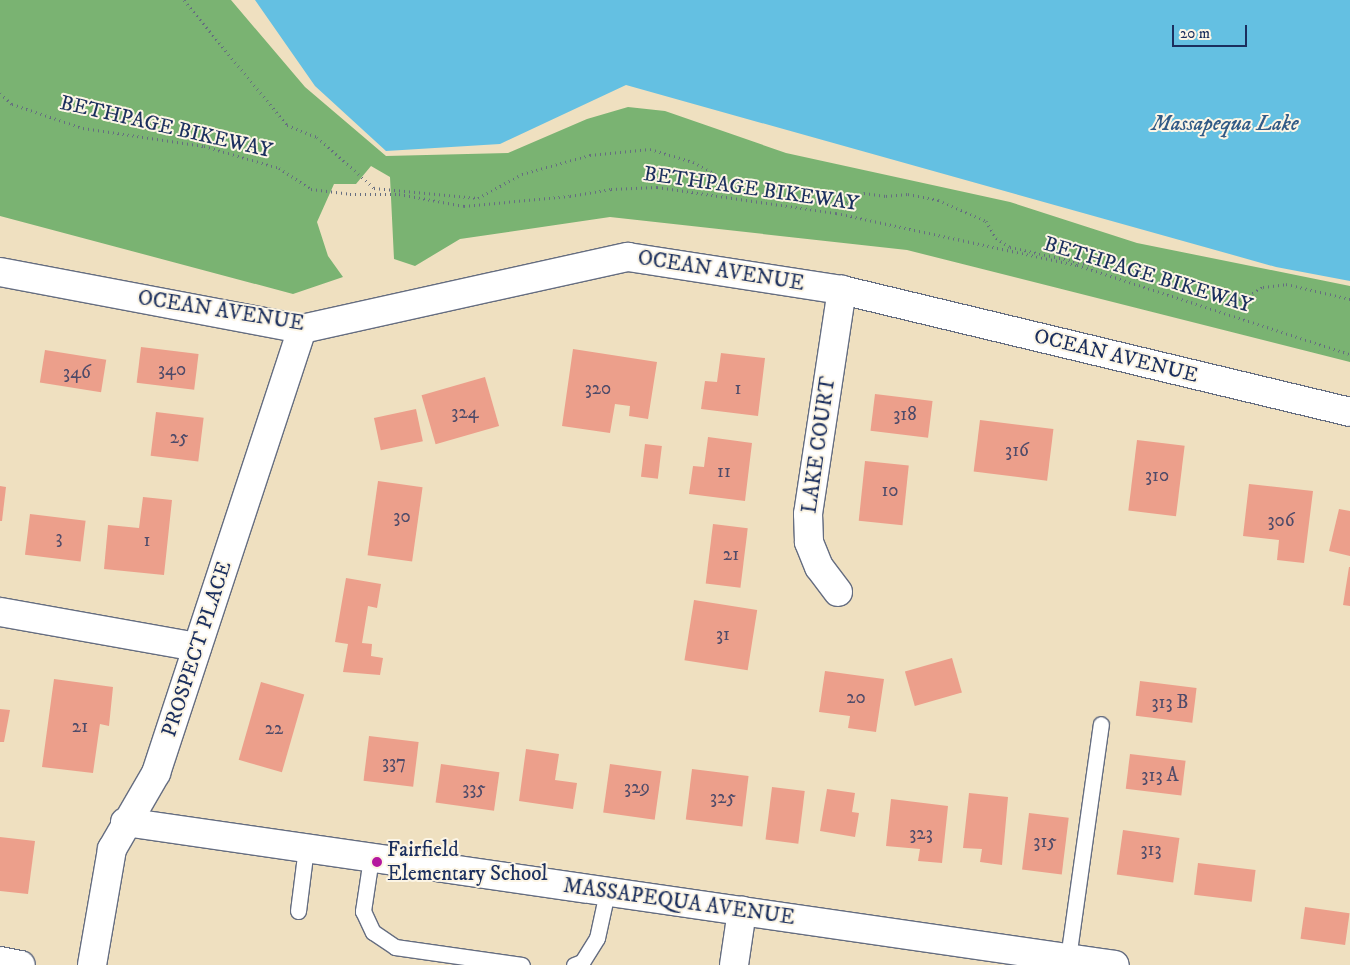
<!DOCTYPE html>
<style>
body{margin:0}
#map{position:relative;width:1350px;height:965px;overflow:hidden;background:#efe0c0;font-family:"IM FELL DW Pica",serif}
div>[style]{position:absolute}
.forest>*{inset:0;background:#7ab372}
.water>*{inset:0;background:#64c0e2}
.building>*{inset:0;background:#ec9f8b;transform-origin:0 0}
.path>*{height:3px;margin-top:-1.5px;transform-origin:0;background:repeating-linear-gradient(90deg,#656d80 0 1px,transparent 0 5px)}
.roads{filter:drop-shadow(1px 0 #656d80) drop-shadow(-1px 0 #656d80) drop-shadow(0 1px #656d80) drop-shadow(0 -1px #656d80)}
.lane>*{height:15px;margin:-7.5px;padding:0 7.5px;transform-origin:7.5px;border-radius:7.5px;background:#fff}
.street>*{height:28px;margin:-14px;padding:0 14px;transform-origin:14px;border-radius:14px;background:#fff}
.dots>*{width:14px;height:14px;translate:-50% -50%;box-sizing:border-box;border:2px solid #fcf5e5;border-radius:50%}
span{translate:-50% -50%;white-space:nowrap;text-align:center;line-height:1.15;-webkit-text-stroke:4px #fcf5e5;paint-order:stroke}
.number-label{font-size:19px;color:#4f4b69}
.number-label span{-webkit-text-stroke-width:0}
.street-label{font-size:21px;color:#1b2f5e}
.poi-label{font-size:21px;color:#1b2f5e}
.left{translate:0 -50%;text-align:left}
.water-label{font-size:22px;color:#315a86;font-style:italic}
.scale{position:absolute;left:1172px;top:25px;width:75px;height:22px;box-sizing:border-box;border:2px solid #1b2f5e;border-top:0;padding-left:6px;font-size:15px;line-height:18px;white-space:nowrap;color:#1b2f5e;-webkit-text-stroke:4px #fcf5e5;paint-order:stroke}
</style>
<div id="map">
<div class="forest">
<i style="clip-path:polygon(0 0,231px 0,305px 87px,386px 156px,508px 153px,587px 119px,628px 107px,665px 111px,786px 153px,1010px 202px,1137px 243px,1350px 286px,1350px 362px,907px 250px,610px 217px,460px 239px,415px 266px,394px 259px,390px 177px,371px 166px,356px 184px,334px 184px,317px 222px,328px 256px,343px 277px,293px 294px,0 216px)"></i>
</div>
<div class="water">
<i style="clip-path:polygon(255px 0,1350px 0,1350px 281px,1276px 267px,626px 85px,500px 144px,386px 151px,315px 86px)"></i>
</div>
<div class="building">
<i style="left:141px;top:347px;width:58px;height:36px;rotate:7deg"></i>
<i style="clip-path:polygon(573px 349px,657px 362px,648px 419px,629px 416px,630px 406px,615px 404px,610px 433px,562px 426px)"></i>
<i style="left:45px;top:350px;width:62px;height:33px;rotate:9deg"></i>
<i style="clip-path:polygon(721px 353px,765px 358px,758px 416px,701px 409px,705px 381px,717px 382px)"></i>
<i style="left:485px;top:377px;width:51px;height:66px;rotate:74deg"></i>
<i style="left:875px;top:394px;width:58px;height:37px;rotate:7deg"></i>
<i style="left:416px;top:409px;width:33px;height:43px;rotate:78deg"></i>
<i style="left:156px;top:412px;width:48px;height:44px;rotate:7deg"></i>
<i style="left:980px;top:420px;width:74px;height:52px;rotate:7deg"></i>
<i style="clip-path:polygon(708px 437px,752px 443px,745px 501px,689px 494px,693px 466px,704px 467px)"></i>
<i style="left:1137px;top:440px;width:48px;height:71px;rotate:7deg"></i>
<i style="left:645px;top:444px;width:17px;height:33px;rotate:7deg"></i>
<i style="left:865px;top:461px;width:44px;height:60px;rotate:6deg"></i>
<i style="left:378px;top:481px;width:45px;height:75px;rotate:8deg"></i>
<i style="clip-path:polygon(1249px 484px,1313px 491px,1304px 563px,1277px 560px,1279px 540px,1243px 536px)"></i>
<i style="clip-path:polygon(0 486px,6px 487px,2px 521px,0 521px)"></i>
<i style="clip-path:polygon(143px 497px,172px 500px,164px 575px,104px 569px,108px 525px,139px 528px)"></i>
<i style="clip-path:polygon(1339px 509px,1350px 511px,1350px 556px,1329px 551px)"></i>
<i style="left:30px;top:514px;width:56px;height:41px;rotate:7deg"></i>
<i style="left:713px;top:524px;width:35px;height:60px;rotate:7deg"></i>
<i style="clip-path:polygon(1349px 567px,1350px 567px,1350px 606px,1343px 605px)"></i>
<i style="clip-path:polygon(346px 578px,381px 584px,377px 608px,368px 606px,362px 643px,372px 644px,371px 656px,383px 658px,380px 675px,343px 672px,348px 644px,335px 642px)"></i>
<i style="left:694px;top:600px;width:64px;height:61px;rotate:9deg"></i>
<i style="left:952px;top:658px;width:36px;height:49px;rotate:74deg"></i>
<i style="clip-path:polygon(825px 671px,884px 679px,876px 732px,848px 728px,850px 716px,819px 712px)"></i>
<i style="clip-path:polygon(54px 679px,113px 687px,109px 726px,100px 724px,93px 773px,42px 767px)"></i>
<i style="left:1140px;top:681px;width:57px;height:35px;rotate:7deg"></i>
<i style="left:261px;top:682px;width:45px;height:81px;rotate:16deg"></i>
<i style="clip-path:polygon(0 709px,10px 710px,4px 742px,0 742px)"></i>
<i style="left:369px;top:736px;width:50px;height:45px;rotate:7deg"></i>
<i style="clip-path:polygon(526px 749px,559px 754px,555px 780px,577px 783px,573px 809px,519px 801px)"></i>
<i style="left:1130px;top:754px;width:56px;height:35px;rotate:7deg"></i>
<i style="left:441px;top:764px;width:59px;height:39px;rotate:8deg"></i>
<i style="left:610px;top:764px;width:52px;height:49px;rotate:8deg"></i>
<i style="left:692px;top:769px;width:57px;height:51px;rotate:7deg"></i>
<i style="left:772px;top:787px;width:33px;height:53px;rotate:7deg"></i>
<i style="clip-path:polygon(827px 789px,855px 793px,852px 812px,859px 813px,855px 837px,820px 831px)"></i>
<i style="clip-path:polygon(969px 793px,1008px 797px,1002px 865px,980px 862px,982px 849px,963px 848px)"></i>
<i style="clip-path:polygon(891px 799px,948px 806px,942px 863px,918px 861px,920px 849px,886px 846px)"></i>
<i style="left:1029px;top:813px;width:40px;height:57px;rotate:7deg"></i>
<i style="left:1123px;top:830px;width:57px;height:45px;rotate:8deg"></i>
<i style="clip-path:polygon(0 837px,35px 841px,28px 894px,0 891px)"></i>
<i style="left:1198px;top:863px;width:58px;height:32px;rotate:7deg"></i>
<i style="left:1305px;top:907px;width:45px;height:32px;rotate:8deg"></i>
</div>
<div class="path">
<i style="left:184px;top:0;width:162px;rotate:50.5deg"></i>
<i style="left:287px;top:125px;width:32px;rotate:22deg"></i>
<i style="left:317px;top:137px;width:76px;rotate:41.8deg"></i>
<i style="left:374px;top:188px;width:104px;rotate:5.5deg"></i>
<i style="left:478px;top:198px;width:50px;rotate:-28.6deg"></i>
<i style="left:522px;top:174px;width:71px;rotate:-15.6deg"></i>
<i style="left:590px;top:155px;width:60px;rotate:-5.7deg"></i>
<i style="left:650px;top:149px;width:45px;rotate:16.8deg"></i>
<i style="left:693px;top:162px;width:24px;rotate:28deg"></i>
<i style="left:714px;top:173px;width:17px;rotate:62deg"></i>
<i style="left:722px;top:188px;width:121px;rotate:8.1deg"></i>
<i style="left:842px;top:205px;width:25px;rotate:-29deg"></i>
<i style="left:864px;top:193px;width:22px;rotate:8deg"></i>
<i style="left:886px;top:196px;width:22px;rotate:-5deg"></i>
<i style="left:908px;top:194px;width:31px;rotate:11deg"></i>
<i style="left:938px;top:200px;width:52px;rotate:23.6deg"></i>
<i style="left:986px;top:221px;width:20px;rotate:60deg"></i>
<i style="left:996px;top:238px;width:17px;rotate:33deg"></i>
<i style="left:1010px;top:247px;width:101px;rotate:12.5deg"></i>
<i style="left:1109px;top:269px;width:103px;rotate:15.8deg"></i>
<i style="left:1208px;top:297px;width:28px;rotate:13deg"></i>
<i style="left:1235px;top:303px;width:32px;rotate:-30deg"></i>
<i style="left:1263px;top:287px;width:23px;rotate:-7deg"></i>
<i style="left:1286px;top:284px;width:66px;rotate:13.2deg"></i>
<i style="left:0;top:93px;width:16px;rotate:43deg"></i>
<i style="left:12px;top:104px;width:75px;rotate:18.7deg"></i>
<i style="left:83px;top:128px;width:122px;rotate:8.5deg"></i>
<i style="left:204px;top:146px;width:78px;rotate:16.3deg"></i>
<i style="left:279px;top:168px;width:38px;rotate:33deg"></i>
<i style="left:311px;top:189px;width:39px;rotate:7deg"></i>
<i style="left:350px;top:194px;width:49px"></i>
<i style="left:399px;top:194px;width:66px;rotate:10.5deg"></i>
<i style="left:464px;top:206px;width:106px;rotate:-5.4deg"></i>
<i style="left:570px;top:196px;width:42px;rotate:-9.7deg"></i>
<i style="left:611px;top:189px;width:46px;rotate:-2.5deg"></i>
<i style="left:657px;top:187px;width:181px;rotate:8.3deg"></i>
<i style="left:836px;top:213px;width:247px;rotate:12.2deg"></i>
<i style="left:1077px;top:265px;width:287px;rotate:18.1deg"></i>
</div>
<div class="roads">
<div class="lane">
<i style="left:371px;top:858px;width:54px;rotate:98.6deg"></i>
<i style="left:363px;top:911px;width:23px;rotate:65deg"></i>
<i style="left:373px;top:932px;width:27px;rotate:34deg"></i>
<i style="left:395px;top:947px;width:128px;rotate:8.1deg"></i>
<i style="left:298px;top:911px;width:64px;rotate:-82.8deg"></i>
<i style="left:1068px;top:958px;width:236px;rotate:-82deg"></i>
<i style="left:574px;top:965px;width:9px;rotate:-21deg"></i>
<i style="left:582px;top:962px;width:28px;rotate:-58deg"></i>
<i style="left:597px;top:938px;width:47px;rotate:-77.7deg"></i>
</div>
<div class="street">
<i style="left:0;top:272px;width:307px;rotate:10.7deg"></i>
<i style="left:302px;top:329px;width:334px;rotate:-12.5deg"></i>
<i style="left:628px;top:257px;width:217px;rotate:8.8deg"></i>
<i style="left:842px;top:290px;width:522px;rotate:13.5deg"></i>
<i style="left:838px;top:592px;width:31px;rotate:-127deg"></i>
<i style="left:819px;top:567px;width:27px;rotate:-112deg"></i>
<i style="left:809px;top:542px;width:28px;rotate:-92deg"></i>
<i style="left:808px;top:514px;width:227px;rotate:-81.4deg"></i>
<i style="left:0;top:612px;width:200px;rotate:10.1deg"></i>
<i style="left:125px;top:822px;width:1000px;rotate:8.22deg"></i>
<i style="left:0;top:961px;width:21px;rotate:11deg"></i>
<i style="left:92px;top:965px;width:118px;rotate:-80.2deg"></i>
<i style="left:112px;top:849px;width:88px;rotate:-59.9deg"></i>
<i style="left:156px;top:773px;width:467px;rotate:-71.8deg"></i>
<i style="left:734px;top:965px;width:55px;rotate:-81.6deg"></i>
</div>
</div>
<div class="dots">
<i style="left:377px;top:862px;background:#b5179e"></i>
</div>
<div class="number-label">
<span style="left:172px;top:370px">340</span>
<span style="left:77px;top:373px">346</span>
<span style="left:598px;top:389px">320</span>
<span style="left:738px;top:389px">1</span>
<span style="left:465px;top:413px">324</span>
<span style="left:905px;top:415px">318</span>
<span style="left:179px;top:438px">25</span>
<span style="left:1017px;top:451px">316</span>
<span style="left:724px;top:472px">11</span>
<span style="left:1157px;top:476px">310</span>
<span style="left:890px;top:491px">10</span>
<span style="left:402px;top:517px">30</span>
<span style="left:1281px;top:521px">306</span>
<span style="left:59px;top:538px">3</span>
<span style="left:147px;top:541px">1</span>
<span style="left:731px;top:555px">21</span>
<span style="left:723px;top:635px">31</span>
<span style="left:856px;top:698px">20</span>
<span style="left:1170px;top:703px">313 B</span>
<span style="left:80px;top:727px">21</span>
<span style="left:274px;top:729px">22</span>
<span style="left:394px;top:763px">337</span>
<span style="left:1160px;top:776px">313 A</span>
<span style="left:637px;top:788px">329</span>
<span style="left:474px;top:789px">335</span>
<span style="left:723px;top:798px">325</span>
<span style="left:921px;top:834px">323</span>
<span style="left:1045px;top:842px">315</span>
<span style="left:1151px;top:850px">313</span>
</div>
<div class="street-label">
<span style="left:166px;top:127px;rotate:13deg">BETHPAGE BIKEWAY</span>
<span style="left:751px;top:189px;rotate:8deg">BETHPAGE BIKEWAY</span>
<span style="left:721px;top:271px;rotate:9deg">OCEAN AVENUE</span>
<span style="left:1148px;top:275px;rotate:17deg">BETHPAGE BIKEWAY</span>
<span style="left:221px;top:311px;rotate:9deg">OCEAN AVENUE</span>
<span style="left:1116px;top:356px;rotate:14deg">OCEAN AVENUE</span>
<span style="left:819px;top:445px;rotate:-82deg">LAKE COURT</span>
<span style="left:197px;top:649px;rotate:-72deg">PROSPECT PLACE</span>
<span style="left:679px;top:902px;rotate:8deg">MASSAPEQUA AVENUE</span>
</div>
<div class="poi-label">
<span class="left" style="left:387px;top:862px">Fairfield<br>Elementary School</span>
</div>
<div class="water-label">
<span style="left:1225px;top:124px">Massapequa Lake</span>
</div>
<div class="scale">20 m</div>
</div>
